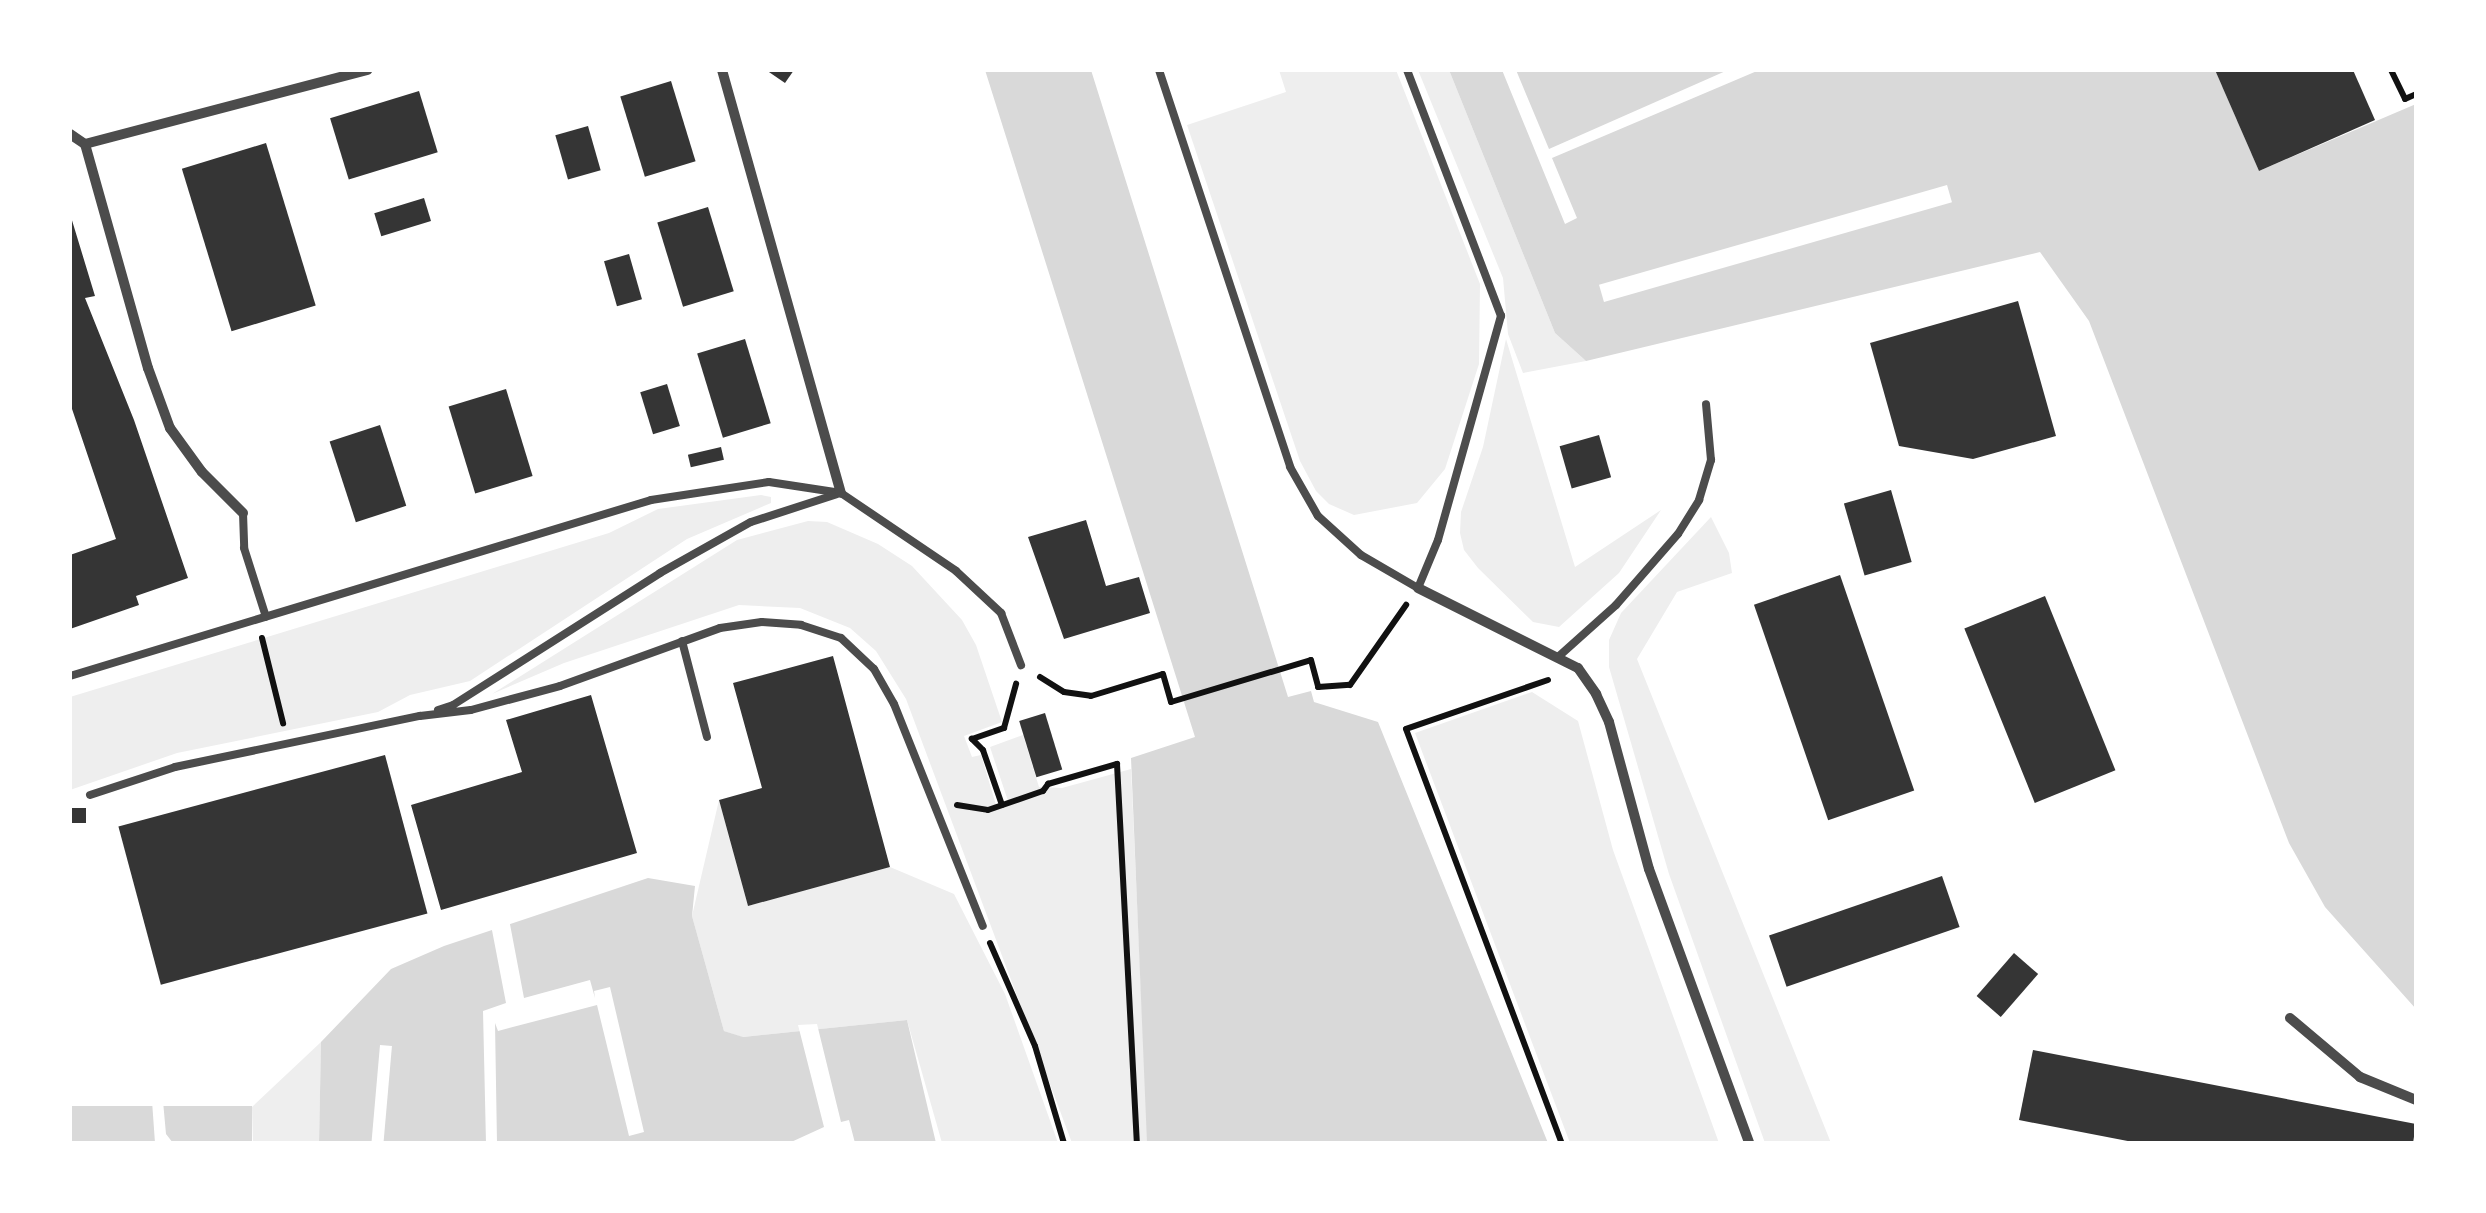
<!DOCTYPE html>
<style>
body{margin:0}
#map{position:relative;width:2486px;height:1213px;overflow:hidden;background:#fff;font-family:Poppins,sans-serif}
div>[style]{position:absolute}
.green>*{inset:0;background:#eee}
.water>*{inset:0;background:#d9d9d9;transform-origin:0 0}
.pier>*{inset:0;background:#fff;transform-origin:0 0}
.building>*{inset:0;background:#353535;transform-origin:0 0}
.path>*{height:6px;margin:-3px;padding:0 3px;transform-origin:3px;border-radius:3px;background:#111}
.service>*{height:8px;margin:-4px;padding:0 4px;transform-origin:4px;border-radius:4px;background:#4c4c4c}
.minor>*{height:10px;margin:-5px;padding:0 5px;transform-origin:5px;border-radius:5px;background:#4c4c4c}
span{translate:-50% -50%;white-space:nowrap;text-align:center;line-height:1.15;-webkit-text-stroke:8px #fff;paint-order:stroke}
.frame{position:absolute;inset:0;border:72px solid #fff;pointer-events:none}
</style>
<div id="map">
<div class="green">
<i style="clip-path:polygon(1279px 70px,1396px 70px,1480px 284px,1479px 364px,1445px 469px,1417px 503px,1354px 515px,1329px 504px,1316px 491px,1300px 461px,1187px 125px,1286px 92px)"></i>
<i style="clip-path:polygon(1418px 70px,1449px 70px,1555px 333px,1586px 361px,1523px 373px,1508px 334px,1503px 278px)"></i>
<i style="clip-path:polygon(1506px 339px,1575px 567px,1661px 510px,1619px 573px,1559px 627px,1533px 622px,1478px 568px,1464px 550px,1460px 533px,1461px 512px,1483px 447px)"></i>
<i style="clip-path:polygon(761px 495px,771px 497px,771px 503px,687px 539px,470px 681px,410px 695px,378px 712px,177px 753px,70px 790px,70px 697px,609px 533px,658px 509px)"></i>
<i style="clip-path:polygon(1711px 517px,1729px 553px,1732px 573px,1677px 592px,1637px 659px,1831px 1143px,1765px 1143px,1669px 874px,1609px 667px,1609px 640px,1621px 613px)"></i>
<i style="clip-path:polygon(808px 521px,827px 522px,878px 544px,912px 566px,962px 620px,976px 645px,1002px 722px,964px 736px,972px 757px,981px 755px,996px 805px,1008px 801px,990px 747px,1023px 735px,1039px 787px,1062px 788px,1131px 769px,1148px 1143px,1072px 1143px,906px 699px,876px 651px,850px 628px,800px 608px,739px 605px,564px 663px,492px 694px,737px 540px)"></i>
<i style="clip-path:polygon(1532px 692px,1578px 721px,1613px 850px,1719px 1143px,1570px 1143px,1415px 733px)"></i>
<i style="clip-path:polygon(719px 800px,748px 906px,890px 867px,954px 894px,1005px 994px,1058px 1143px,942px 1143px,907px 1020px,742px 1037px,724px 1031px,692px 916px)"></i>
<i style="clip-path:polygon(321px 1042px,319px 1143px,253px 1143px,252px 1107px)"></i>
</div>
<div class="water">
<i style="clip-path:polygon(985px 70px,1091px 70px,1288px 697px,1311px 691px,1314px 702px,1378px 722px,1548px 1143px,1147px 1143px,1131px 758px,1195px 737px)"></i>
<i style="clip-path:polygon(1449px 70px,2215px 70px,2259px 171px,2416px 104px,2416px 1009px,2325px 907px,2289px 843px,2089px 321px,2040px 252px,1586px 361px,1555px 333px)"></i>
<i style="clip-path:polygon(648px 878px,695px 886px,692px 916px,724px 1031px,743px 1037px,907px 1020px,936px 1143px,319px 1143px,321px 1042px,391px 969px,444px 946px)"></i>
<i style="left:70px;top:1106px;width:182px;height:37px"></i>
</div>
<div class="pier">
<i style="clip-path:polygon(1502px 70px,1516px 70px,1549px 149px,1728px 70px,1757px 71px,1552px 158px,1577px 218px,1565px 224px)"></i>
<i style="left:1947px;top:185px;width:18px;height:362px;rotate:74deg"></i>
<i style="clip-path:polygon(509px 919px,524px 998px,590px 980px,595px 998px,594px 991px,610px 987px,644px 1132px,629px 1136px,597px 1005px,498px 1031px,495px 1023px,497px 1143px,486px 1143px,483px 1011px,506px 1003px,491px 925px)"></i>
<i style="clip-path:polygon(817px 1024px,841px 1122px,849px 1120px,855px 1143px,789px 1143px,824px 1127px,798px 1025px)"></i>
<i style="left:380px;top:1045px;width:12px;height:98px;rotate:5deg"></i>
<i style="clip-path:polygon(152px 1101px,163px 1101px,166px 1134px,173px 1143px,155px 1143px)"></i>
</div>
<div class="building">
<i style="clip-path:polygon(766px 70px,794px 70px,785px 83px)"></i>
<i style="clip-path:polygon(2215px 70px,2353px 70px,2375px 120px,2259px 171px)"></i>
<i style="left:671px;top:81px;width:84px;height:53px;rotate:73deg"></i>
<i style="left:419px;top:91px;width:64px;height:93px;rotate:73deg"></i>
<i style="left:588px;top:126px;width:46px;height:34px;rotate:74deg"></i>
<i style="left:266px;top:143px;width:170px;height:88px;rotate:73deg"></i>
<i style="left:424px;top:198px;width:24px;height:52px;rotate:73deg"></i>
<i style="left:708px;top:207px;width:88px;height:53px;rotate:73deg"></i>
<i style="clip-path:polygon(71px 217px,95px 296px,85px 298px,134px 420px,188px 578px,136px 596px,139px 605px,70px 629px,70px 555px,116px 539px,70px 403px)"></i>
<i style="left:629px;top:254px;width:47px;height:26px;rotate:74deg"></i>
<i style="clip-path:polygon(2018px 301px,2056px 436px,1973px 459px,1899px 446px,1870px 343px)"></i>
<i style="left:745px;top:339px;width:88px;height:50px;rotate:73deg"></i>
<i style="left:667px;top:384px;width:44px;height:28px;rotate:73deg"></i>
<i style="left:506px;top:389px;width:91px;height:60px;rotate:73deg"></i>
<i style="left:380px;top:425px;width:85px;height:53px;rotate:72deg"></i>
<i style="left:1599px;top:435px;width:44px;height:41px;rotate:74deg"></i>
<i style="left:721px;top:447px;width:13px;height:34px;rotate:77deg"></i>
<i style="left:1891px;top:490px;width:75px;height:49px;rotate:74deg"></i>
<i style="clip-path:polygon(1086px 520px,1106px 586px,1139px 577px,1150px 613px,1064px 639px,1028px 537px)"></i>
<i style="left:1840px;top:575px;width:228px;height:91px;rotate:71deg"></i>
<i style="left:2045px;top:596px;width:188px;height:87px;rotate:68deg"></i>
<i style="clip-path:polygon(833px 656px,890px 867px,748px 906px,719px 800px,762px 788px,733px 683px)"></i>
<i style="clip-path:polygon(591px 695px,637px 853px,441px 910px,411px 805px,522px 772px,506px 720px)"></i>
<i style="left:1045px;top:713px;width:59px;height:27px;rotate:73deg"></i>
<i style="left:385px;top:755px;width:164px;height:276px;rotate:75deg"></i>
<i style="left:70px;top:808px;width:16px;height:15px"></i>
<i style="left:1942px;top:876px;width:54px;height:183px;rotate:71deg"></i>
<i style="left:2014px;top:953px;width:32px;height:57px;rotate:41deg"></i>
<i style="clip-path:polygon(2033px 1050px,2416px 1124px,2413px 1143px,2138px 1143px,2019px 1120px)"></i>
</div>
<div class="path">
<i style="left:2391px;top:70px;width:32px;rotate:64deg"></i>
<i style="left:2405px;top:99px;width:12px;rotate:-24deg"></i>
<i style="left:262px;top:638px;width:88px;rotate:76.1deg"></i>
<i style="left:1040px;top:677px;width:28px;rotate:32deg"></i>
<i style="left:1064px;top:692px;width:27px;rotate:8deg"></i>
<i style="left:1091px;top:696px;width:75px;rotate:-17deg"></i>
<i style="left:1163px;top:674px;width:29px;rotate:74deg"></i>
<i style="left:1171px;top:702px;width:146px;rotate:-16.7deg"></i>
<i style="left:1311px;top:660px;width:28px;rotate:75deg"></i>
<i style="left:1318px;top:687px;width:32px;rotate:-4deg"></i>
<i style="left:1350px;top:685px;width:98px;rotate:-55deg"></i>
<i style="left:1548px;top:680px;width:150px;rotate:161deg"></i>
<i style="left:1406px;top:729px;width:442px;rotate:69.4deg"></i>
<i style="left:957px;top:805px;width:31px;rotate:9deg"></i>
<i style="left:988px;top:810px;width:58px;rotate:-19.1deg"></i>
<i style="left:1043px;top:791px;width:9px;rotate:-54deg"></i>
<i style="left:1048px;top:784px;width:72px;rotate:-16.2deg"></i>
<i style="left:1117px;top:764px;width:380px;rotate:87deg"></i>
<i style="left:1002px;top:805px;width:58px;rotate:-109.1deg"></i>
<i style="left:983px;top:750px;width:16px;rotate:-135deg"></i>
<i style="left:972px;top:739px;width:34px;rotate:-19deg"></i>
<i style="left:1004px;top:728px;width:46px;rotate:-74.7deg"></i>
<i style="left:990px;top:943px;width:112px;rotate:66.4deg"></i>
<i style="left:1035px;top:1046px;width:101px;rotate:73.4deg"></i>
</div>
<div class="service">
<i style="left:1159px;top:70px;width:418px;rotate:71.7deg"></i>
<i style="left:1290px;top:467px;width:56px;rotate:60.3deg"></i>
<i style="left:1318px;top:516px;width:58px;rotate:42.2deg"></i>
<i style="left:1361px;top:555px;width:66px;rotate:30.1deg"></i>
<i style="left:1418px;top:588px;width:52px;rotate:-67.4deg"></i>
<i style="left:1438px;top:540px;width:233px;rotate:-74.3deg"></i>
<i style="left:1501px;top:316px;width:263px;rotate:-110.9deg"></i>
<i style="left:243px;top:513px;width:35px;rotate:88deg"></i>
<i style="left:244px;top:548px;width:72px;rotate:72.3deg"></i>
<i style="left:682px;top:641px;width:99px;rotate:75.4deg"></i>
<i style="left:1558px;top:657px;width:78px;rotate:-41.9deg"></i>
<i style="left:1616px;top:605px;width:94px;rotate:-48.9deg"></i>
<i style="left:1678px;top:534px;width:40px;rotate:-58deg"></i>
<i style="left:1699px;top:500px;width:42px;rotate:-73.3deg"></i>
<i style="left:1711px;top:460px;width:56px;rotate:-95.1deg"></i>
<i style="left:70px;top:676px;width:607px;rotate:-16.85deg"></i>
<i style="left:651px;top:500px;width:119px;rotate:-8.7deg"></i>
<i style="left:769px;top:482px;width:73px;rotate:8.7deg"></i>
<i style="left:841px;top:493px;width:139px;rotate:34.1deg"></i>
<i style="left:956px;top:571px;width:62px;rotate:43deg"></i>
<i style="left:1001px;top:613px;width:56px;rotate:69deg"></i>
<i style="left:438px;top:710px;width:16px;rotate:-18deg"></i>
<i style="left:453px;top:705px;width:246px;rotate:-32.5deg"></i>
<i style="left:660px;top:573px;width:104px;rotate:-29.3deg"></i>
<i style="left:751px;top:522px;width:90px;rotate:-18deg"></i>
<i style="left:90px;top:795px;width:89px;rotate:-18.2deg"></i>
<i style="left:175px;top:767px;width:250px;rotate:-11.8deg"></i>
<i style="left:420px;top:716px;width:51px;rotate:-6.7deg"></i>
<i style="left:471px;top:710px;width:92px;rotate:-15.1deg"></i>
<i style="left:560px;top:686px;width:170px;rotate:-19.9deg"></i>
<i style="left:720px;top:628px;width:42px;rotate:-8.1deg"></i>
<i style="left:762px;top:622px;width:39px;rotate:4deg"></i>
<i style="left:801px;top:625px;width:42px;rotate:18deg"></i>
<i style="left:841px;top:638px;width:45px;rotate:43.2deg"></i>
<i style="left:874px;top:669px;width:40px;rotate:60.3deg"></i>
<i style="left:894px;top:704px;width:239px;rotate:68.2deg"></i>
</div>
<div class="minor">
<i style="left:722px;top:70px;width:439px;rotate:74.3deg"></i>
<i style="left:70px;top:134px;width:18px;rotate:34deg"></i>
<i style="left:85px;top:144px;width:233px;rotate:74.3deg"></i>
<i style="left:148px;top:368px;width:64px;rotate:69.9deg"></i>
<i style="left:170px;top:428px;width:54px;rotate:54deg"></i>
<i style="left:202px;top:472px;width:58px;rotate:45deg"></i>
<i style="left:85px;top:144px;width:292px;rotate:-14.7deg"></i>
<i style="left:1418px;top:588px;width:179px;rotate:26.6deg"></i>
<i style="left:1578px;top:668px;width:32px;rotate:55deg"></i>
<i style="left:1596px;top:694px;width:31px;rotate:65deg"></i>
<i style="left:1609px;top:722px;width:152px;rotate:74.8deg"></i>
<i style="left:1649px;top:869px;width:292px;rotate:69.9deg"></i>
<i style="left:2290px;top:1018px;width:92px;rotate:40.1deg"></i>
<i style="left:2360px;top:1077px;width:61px;rotate:22.3deg"></i>
</div>
<div class="frame"></div>
</div>
